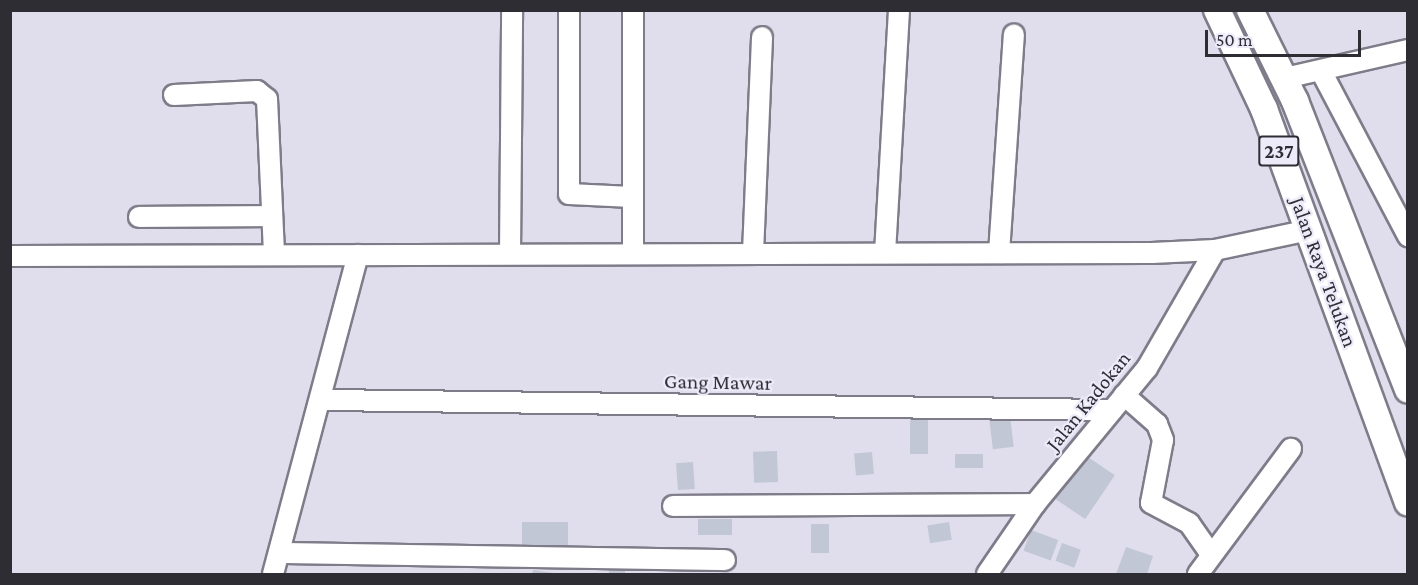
<!DOCTYPE html>
<style>
body{margin:0}
#map{position:relative;width:1418px;height:585px;overflow:hidden;background:#e0deec;font-family:"Crimson Pro",serif}
div>[style]{position:absolute}
.building>*{inset:0;background:#c1c7d4;transform-origin:0 0}
.roads{filter:drop-shadow(2px 0 #7e7c89) drop-shadow(-2px 0 #7e7c89) drop-shadow(0 2px #7e7c89) drop-shadow(0 -2px #7e7c89)}
.minor>*{height:20px;margin:-10px;padding:0 10px;transform-origin:10px;border-radius:10px;background:#fff}
.major>*{height:26px;margin:-13px;padding:0 13px;transform-origin:13px;border-radius:13px;background:#fff}
span{translate:-50% -50%;white-space:nowrap;text-align:center;line-height:1.15;-webkit-text-stroke:4.5px #edebfa;paint-order:stroke}
.shield-label span{padding:2px 4px;background:#edebfa;border:2px solid;border-radius:4px;-webkit-text-stroke-width:0}
.shield-label{font-size:20px;color:#2e2d33;font-weight:700}
.street-label{font-size:21px;color:#2e2d33}
.frame{position:absolute;inset:0;border:12px solid #2e2d33;pointer-events:none}
.scale{position:absolute;left:1205px;top:30px;width:156px;height:27px;box-sizing:border-box;border:3px solid #2e2d33;border-top:0;padding-left:8px;font-size:18px;line-height:21px;white-space:nowrap;color:#2e2d33;-webkit-text-stroke:4px #edebfa;paint-order:stroke}
</style>
<div id="map">
<div class="building">
<i style="left:910px;top:414px;width:18px;height:40px"></i>
<i style="left:1010px;top:416px;width:31px;height:21px;rotate:83deg"></i>
<i style="left:777px;top:451px;width:31px;height:24px;rotate:88deg"></i>
<i style="left:872px;top:452px;width:22px;height:18px;rotate:85deg"></i>
<i style="left:983px;top:454px;width:14px;height:28px;rotate:90deg"></i>
<i style="left:1085px;top:455px;width:36px;height:53px;rotate:34deg"></i>
<i style="left:693px;top:462px;width:27px;height:17px;rotate:86deg"></i>
<i style="left:732px;top:519px;width:16px;height:34px;rotate:90deg"></i>
<i style="left:522px;top:522px;width:46px;height:28px"></i>
<i style="left:949px;top:522px;width:18px;height:22px;rotate:81deg"></i>
<i style="left:811px;top:524px;width:18px;height:29px"></i>
<i style="left:1031px;top:530px;width:29px;height:22px;rotate:20deg"></i>
<i style="left:1062px;top:543px;width:20px;height:19px;rotate:20deg"></i>
<i style="clip-path:polygon(1126px 547px,1153px 556px,1147px 574px,1116px 574px)"></i>
<i style="left:609px;top:566px;width:16px;height:8px"></i>
<i style="clip-path:polygon(533px 570px,554px 573px,554px 574px,532px 574px)"></i>
</div>
<div class="roads">
<div class="minor">
<i style="left:569px;top:10px;width:184px;rotate:90deg"></i>
<i style="left:569px;top:194px;width:63px;rotate:2.7deg"></i>
<i style="left:633px;top:10px;width:243px;rotate:90deg"></i>
<i style="left:1321px;top:71px;width:187px;rotate:62.2deg"></i>
<i style="left:1285px;top:78px;width:126px;rotate:-12.8deg"></i>
<i style="left:174px;top:95px;width:83px;rotate:-2.8deg"></i>
<i style="left:257px;top:91px;width:13px;rotate:39deg"></i>
<i style="left:267px;top:99px;width:156px;rotate:87.4deg"></i>
<i style="left:139px;top:217px;width:131px;rotate:-0.4deg"></i>
<i style="left:753px;top:253px;width:216px;rotate:-87.6deg"></i>
<i style="left:885px;top:253px;width:243px;rotate:-86.7deg"></i>
<i style="left:999px;top:253px;width:219px;rotate:-86.1deg"></i>
<i style="left:510px;top:254px;width:244px;rotate:-89.5deg"></i>
<i style="left:10px;top:256px;width:1142px;rotate:-0.15deg"></i>
<i style="left:1152px;top:253px;width:63px;rotate:-2.7deg"></i>
<i style="left:1215px;top:250px;width:96px;rotate:-12deg"></i>
<i style="left:1124px;top:395px;width:44px;rotate:41.3deg"></i>
<i style="left:1157px;top:424px;width:17px;rotate:69deg"></i>
<i style="left:1163px;top:440px;width:64px;rotate:100.8deg"></i>
<i style="left:1151px;top:503px;width:43px;rotate:27.8deg"></i>
<i style="left:1189px;top:523px;width:39px;rotate:55deg"></i>
<i style="left:324px;top:400px;width:788px;rotate:0.73deg"></i>
<i style="left:673px;top:506px;width:362px;rotate:-0.3deg"></i>
<i style="left:279px;top:553px;width:446px;rotate:0.9deg"></i>
<i style="left:273px;top:574px;width:330px;rotate:-75.1deg"></i>
<i style="left:987px;top:574px;width:85px;rotate:-55.6deg"></i>
<i style="left:1035px;top:504px;width:176px;rotate:-50.5deg"></i>
<i style="left:1147px;top:368px;width:136px;rotate:-60deg"></i>
<i style="left:1198px;top:574px;width:156px;rotate:-53.4deg"></i>
</div>
<div class="major">
<i style="left:1217px;top:10px;width:110px;rotate:64.6deg"></i>
<i style="left:1264px;top:109px;width:419px;rotate:69.9deg"></i>
<i style="left:1250px;top:10px;width:102px;rotate:63.7deg"></i>
<i style="left:1295px;top:101px;width:310px;rotate:68.6deg"></i>
</div>
</div>
<div class="shield-label">
<span style="left:1279px;top:151px">237</span>
</div>
<div class="street-label">
<span style="left:1324px;top:272px;rotate:70deg">Jalan Raya Telukan</span>
<span style="left:718px;top:382px;rotate:1deg">Gang Mawar</span>
<span style="left:1088px;top:401px;rotate:-51deg">Jalan Kadokan</span>
</div>
<div class="frame"></div>
<div class="scale">50 m</div>
</div>
